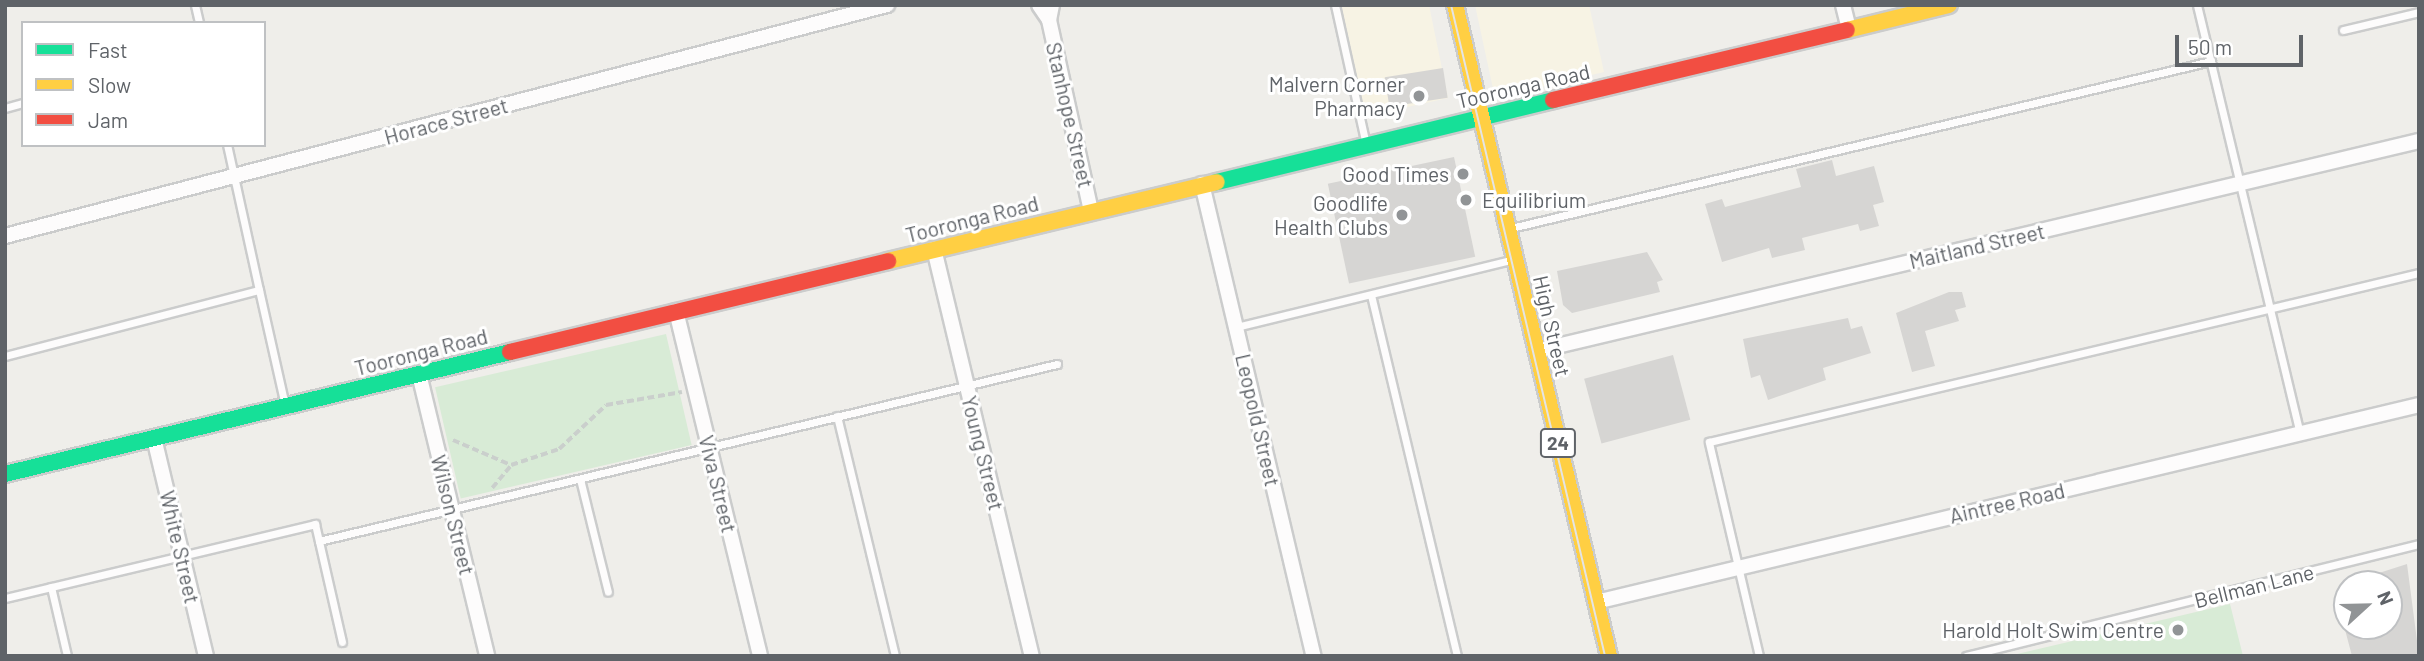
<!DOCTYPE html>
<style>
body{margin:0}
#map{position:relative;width:2424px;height:661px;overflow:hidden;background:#efeeea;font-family:Barlow,sans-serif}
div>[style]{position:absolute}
.commercial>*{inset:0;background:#f7f3e4}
.green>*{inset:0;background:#d8ebd6;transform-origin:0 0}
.building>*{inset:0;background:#d6d5d3;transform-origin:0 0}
.path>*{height:3.5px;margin-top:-1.75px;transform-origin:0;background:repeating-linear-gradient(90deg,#cacfcc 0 7px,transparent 0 10.5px)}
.roads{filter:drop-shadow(2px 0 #cbcccc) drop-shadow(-2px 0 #cbcccc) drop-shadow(0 2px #cbcccc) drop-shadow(0 -2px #cbcccc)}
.lane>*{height:7px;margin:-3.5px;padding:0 3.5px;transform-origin:3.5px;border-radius:3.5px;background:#fdfcfc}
.street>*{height:14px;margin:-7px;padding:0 7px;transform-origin:7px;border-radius:7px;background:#fdfcfc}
.fast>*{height:16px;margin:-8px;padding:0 8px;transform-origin:8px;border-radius:8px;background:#16e098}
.slow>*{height:16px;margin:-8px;padding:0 8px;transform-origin:8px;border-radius:8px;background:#ffcf43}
.jam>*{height:16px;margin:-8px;padding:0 8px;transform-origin:8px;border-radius:8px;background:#f24e42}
.tram>*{height:2px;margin:-1px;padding:0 1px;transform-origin:1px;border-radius:1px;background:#e4e4e4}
.dots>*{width:19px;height:19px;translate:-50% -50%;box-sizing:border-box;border:4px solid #fff;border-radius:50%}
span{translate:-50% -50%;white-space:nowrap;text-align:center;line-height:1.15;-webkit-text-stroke:6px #fff;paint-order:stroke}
.shield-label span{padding:2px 5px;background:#fff;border:2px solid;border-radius:5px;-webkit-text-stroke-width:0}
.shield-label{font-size:19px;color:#5f6368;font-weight:700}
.poi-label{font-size:21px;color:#5f6368}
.right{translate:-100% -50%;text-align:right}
.left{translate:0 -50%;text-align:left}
.street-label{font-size:21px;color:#5f6368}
.frame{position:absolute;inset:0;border:7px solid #5f6368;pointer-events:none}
.legend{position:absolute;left:21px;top:21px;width:245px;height:126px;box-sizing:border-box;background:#fff;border:2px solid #bfc1c3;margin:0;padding:9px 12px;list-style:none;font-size:21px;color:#5f6368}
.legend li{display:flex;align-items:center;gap:14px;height:35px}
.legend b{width:35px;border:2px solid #bfc1c3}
.north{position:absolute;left:2333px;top:570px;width:70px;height:70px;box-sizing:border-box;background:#fff;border:2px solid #bfc1c3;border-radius:50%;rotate:68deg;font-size:19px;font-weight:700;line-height:28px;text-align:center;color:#5f6368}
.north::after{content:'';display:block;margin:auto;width:24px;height:32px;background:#919496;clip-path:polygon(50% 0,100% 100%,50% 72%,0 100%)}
.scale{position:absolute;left:2175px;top:35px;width:128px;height:32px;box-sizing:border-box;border:4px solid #5f6368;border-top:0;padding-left:9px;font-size:21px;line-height:24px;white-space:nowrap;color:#5f6368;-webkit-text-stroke:5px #fff;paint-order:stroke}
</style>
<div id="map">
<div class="commercial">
<i style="clip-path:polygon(1335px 5px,1429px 5px,1448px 98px,1363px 117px)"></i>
<i style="clip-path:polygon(1475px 5px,1589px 5px,1604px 72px,1495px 98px)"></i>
</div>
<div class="green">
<i style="left:666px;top:334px;width:114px;height:237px;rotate:77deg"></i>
<i style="clip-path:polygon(2230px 604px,2243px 656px,2009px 656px)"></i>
</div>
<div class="building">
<i style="left:1443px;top:68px;width:30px;height:59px;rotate:81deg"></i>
<i style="left:1454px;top:157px;width:102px;height:129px;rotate:78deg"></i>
<i style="clip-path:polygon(1832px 160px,1836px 176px,1874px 166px,1884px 202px,1873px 205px,1879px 226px,1860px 231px,1858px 224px,1802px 238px,1805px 250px,1772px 258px,1769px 248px,1722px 262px,1705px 204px,1722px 199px,1725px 207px,1801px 187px,1796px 169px)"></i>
<i style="clip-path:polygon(1647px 252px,1663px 280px,1657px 282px,1660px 292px,1572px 313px,1563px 305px,1557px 271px)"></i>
<i style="clip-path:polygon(1949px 292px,1962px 292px,1966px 307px,1955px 310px,1959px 321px,1925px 331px,1935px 366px,1912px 372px,1896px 313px)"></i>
<i style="clip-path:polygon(1848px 318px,1851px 329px,1862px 326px,1871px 353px,1823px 368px,1826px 380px,1768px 400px,1760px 375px,1751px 378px,1743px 339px)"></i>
<i style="left:1673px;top:355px;width:67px;height:92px;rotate:75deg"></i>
<i style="clip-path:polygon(2407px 564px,2419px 656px,2352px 656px,2344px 626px,2389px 626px,2389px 584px,2382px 584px,2379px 573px)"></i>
</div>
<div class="path">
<i style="left:453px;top:440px;width:63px;rotate:23.3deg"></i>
<i style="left:511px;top:465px;width:51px;rotate:-18.4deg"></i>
<i style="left:559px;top:449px;width:64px;rotate:-43.1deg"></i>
<i style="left:606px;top:405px;width:77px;rotate:-9.7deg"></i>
<i style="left:492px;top:488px;width:30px;rotate:-50deg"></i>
</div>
<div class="roads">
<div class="lane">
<i style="left:195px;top:5px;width:18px;rotate:77deg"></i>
<i style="left:1335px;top:5px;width:143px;rotate:77.5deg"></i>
<i style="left:2197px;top:5px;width:440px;rotate:76.5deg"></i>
<i style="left:2343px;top:30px;width:78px;rotate:-13.3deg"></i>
<i style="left:5px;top:108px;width:19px;rotate:-16deg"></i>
<i style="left:1511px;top:228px;width:720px;rotate:-13.42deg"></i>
<i style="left:259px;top:290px;width:118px;rotate:77.3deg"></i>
<i style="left:1371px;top:295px;width:371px;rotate:76.6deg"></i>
<i style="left:1236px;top:327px;width:286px;rotate:-13.7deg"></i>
<i style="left:5px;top:356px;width:262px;rotate:-14.6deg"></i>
<i style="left:259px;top:290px;width:148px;rotate:-102.4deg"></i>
<i style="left:837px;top:416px;width:247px;rotate:76.4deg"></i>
<i style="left:580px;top:479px;width:116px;rotate:76.1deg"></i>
<i style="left:319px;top:541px;width:759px;rotate:-13.49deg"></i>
<i style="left:51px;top:587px;width:71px;rotate:76.9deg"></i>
<i style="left:5px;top:598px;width:319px;rotate:-13.4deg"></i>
<i style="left:315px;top:524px;width:121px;rotate:77.1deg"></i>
<i style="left:1759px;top:656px;width:220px;rotate:-103.2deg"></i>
<i style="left:1709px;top:442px;width:730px;rotate:-13.39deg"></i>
<i style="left:1966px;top:656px;width:467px;rotate:-13.9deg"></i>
</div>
<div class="street">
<i style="left:1039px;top:5px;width:18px;rotate:56deg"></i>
<i style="left:1052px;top:5px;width:15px;rotate:101deg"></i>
<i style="left:1049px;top:20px;width:196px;rotate:77.6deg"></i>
<i style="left:1843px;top:5px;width:25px;rotate:76deg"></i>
<i style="left:1202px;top:184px;width:485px;rotate:76.7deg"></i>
<i style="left:5px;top:236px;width:912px;rotate:-14.68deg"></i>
<i style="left:934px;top:249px;width:419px;rotate:76.5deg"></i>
<i style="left:676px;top:311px;width:355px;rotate:76.3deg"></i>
<i style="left:1536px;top:351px;width:908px;rotate:-13.38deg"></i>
<i style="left:419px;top:374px;width:290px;rotate:76.4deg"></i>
<i style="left:154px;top:438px;width:224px;rotate:76.6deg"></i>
<i style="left:1596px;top:602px;width:846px;rotate:-13.46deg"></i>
</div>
<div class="fast">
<i style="left:1217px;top:182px;width:346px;rotate:-13.7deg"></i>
<i style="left:5px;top:474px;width:520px;rotate:-13.58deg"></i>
</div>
<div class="slow">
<i style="left:1455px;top:5px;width:669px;rotate:76.69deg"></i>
<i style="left:1847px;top:30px;width:105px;rotate:-13.8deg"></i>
<i style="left:888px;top:261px;width:338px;rotate:-13.5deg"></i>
</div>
<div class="jam">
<i style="left:1553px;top:100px;width:302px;rotate:-13.4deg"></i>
<i style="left:510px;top:352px;width:389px;rotate:-13.5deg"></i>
</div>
</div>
<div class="tram">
<i style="left:1451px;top:5px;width:669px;rotate:76.69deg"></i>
</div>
<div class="dots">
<i style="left:1419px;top:96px;background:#919496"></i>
<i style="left:1463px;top:174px;background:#919496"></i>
<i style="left:1466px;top:200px;background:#919496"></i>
<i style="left:1402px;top:215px;background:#919496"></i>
<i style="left:2178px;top:630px;background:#919496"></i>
</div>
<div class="shield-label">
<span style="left:1558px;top:443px">24</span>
</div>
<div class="poi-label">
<span class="right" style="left:1405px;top:96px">Malvern Corner<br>Pharmacy</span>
<span class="right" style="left:1449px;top:174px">Good Times</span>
<span class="left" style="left:1482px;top:200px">Equilibrium</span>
<span class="right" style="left:1388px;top:215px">Goodlife<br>Health Clubs</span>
<span class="right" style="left:2164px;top:630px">Harold Holt Swim Centre</span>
</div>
<div class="street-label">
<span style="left:1523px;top:86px;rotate:-13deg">Tooronga Road</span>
<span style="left:1070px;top:115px;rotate:77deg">Stanhope Street</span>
<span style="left:446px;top:121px;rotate:-15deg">Horace Street</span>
<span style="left:972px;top:219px;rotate:-14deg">Tooronga Road</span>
<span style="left:1977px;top:246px;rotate:-13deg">Maitland Street</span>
<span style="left:1552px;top:326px;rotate:77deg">High Street</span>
<span style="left:421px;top:352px;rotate:-14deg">Tooronga Road</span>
<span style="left:1258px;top:420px;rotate:77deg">Leopold Street</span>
<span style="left:983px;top:453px;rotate:76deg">Young Street</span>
<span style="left:718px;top:484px;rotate:76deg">Viva Street</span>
<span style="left:2007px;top:503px;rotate:-13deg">Aintree Road</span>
<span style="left:453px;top:515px;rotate:76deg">Wilson Street</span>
<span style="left:180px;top:547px;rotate:77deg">White Street</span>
<span style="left:2254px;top:586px;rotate:-14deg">Bellman Lane</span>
</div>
<div class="frame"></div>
<ul class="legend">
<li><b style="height:9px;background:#16e098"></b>Fast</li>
<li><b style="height:9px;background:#ffcf43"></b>Slow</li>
<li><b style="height:9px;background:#f24e42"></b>Jam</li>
</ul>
<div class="north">N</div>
<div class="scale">50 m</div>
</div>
